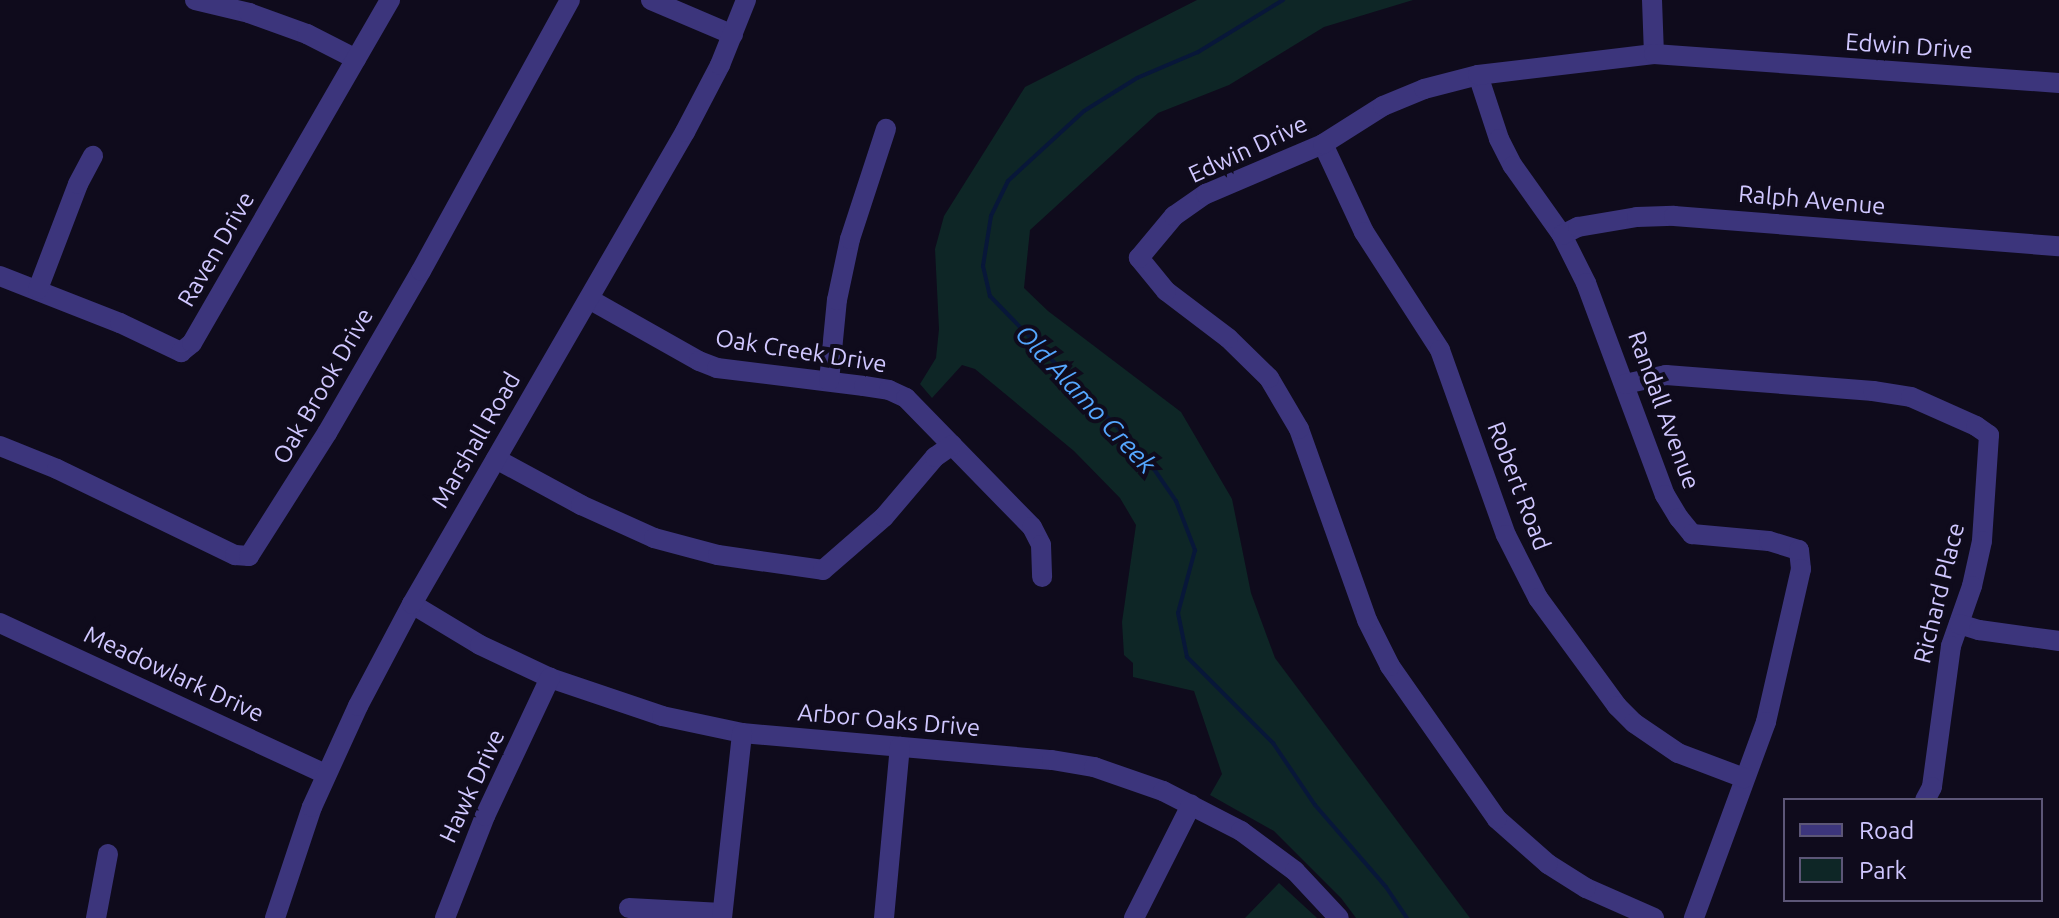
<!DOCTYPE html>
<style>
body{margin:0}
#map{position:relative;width:2059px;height:918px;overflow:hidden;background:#0f0b1c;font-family:Ubuntu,sans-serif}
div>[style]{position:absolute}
.green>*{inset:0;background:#0e2626}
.stream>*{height:4px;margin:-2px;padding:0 2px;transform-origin:2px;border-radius:2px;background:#081739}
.minor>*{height:20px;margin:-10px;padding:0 10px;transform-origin:10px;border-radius:10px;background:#3c357c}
span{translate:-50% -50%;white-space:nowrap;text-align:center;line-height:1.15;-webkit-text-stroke:8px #0f0b1c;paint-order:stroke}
.street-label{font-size:24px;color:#d0c7ff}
.water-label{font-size:26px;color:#55a7ff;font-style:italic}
.legend{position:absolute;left:1783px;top:798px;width:260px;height:104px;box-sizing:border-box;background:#0f0b1c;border:2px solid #5c5677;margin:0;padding:10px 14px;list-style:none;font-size:24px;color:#d0c7ff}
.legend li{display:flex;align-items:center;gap:16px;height:40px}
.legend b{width:40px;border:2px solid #5c5677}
</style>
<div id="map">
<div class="green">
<i style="clip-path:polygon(1197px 0,1413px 0,1324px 27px,1229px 85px,1158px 113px,1030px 230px,1024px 288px,1048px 311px,1181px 412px,1232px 499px,1251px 593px,1275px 658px,1470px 918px,1356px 918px,1341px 898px,1274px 831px,1210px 795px,1222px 774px,1194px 691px,1133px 677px,1133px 663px,1124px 655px,1122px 622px,1136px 525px,1120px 498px,1074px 451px,975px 369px,962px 365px,932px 398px,920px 384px,936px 358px,939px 329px,935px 249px,944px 216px,1025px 87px)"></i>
<i style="clip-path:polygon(1279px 883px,1316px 917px,1317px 918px,1245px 918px)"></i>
</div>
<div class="stream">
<i style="left:1283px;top:0;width:100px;rotate:148.5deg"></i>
<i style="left:1198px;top:52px;width:66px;rotate:156.9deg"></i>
<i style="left:1137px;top:78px;width:62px;rotate:148.1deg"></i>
<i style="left:1084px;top:111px;width:103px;rotate:137.4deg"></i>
<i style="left:1008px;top:181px;width:39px;rotate:116deg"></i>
<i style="left:991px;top:216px;width:51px;rotate:99.1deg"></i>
<i style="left:983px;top:266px;width:31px;rotate:77deg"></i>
<i style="left:990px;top:296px;width:223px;rotate:45.9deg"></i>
<i style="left:1145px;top:456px;width:55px;rotate:55.4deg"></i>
<i style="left:1176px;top:501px;width:53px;rotate:68.8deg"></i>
<i style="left:1195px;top:550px;width:65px;rotate:105.1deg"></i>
<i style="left:1178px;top:613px;width:45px;rotate:78.4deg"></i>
<i style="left:1187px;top:657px;width:122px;rotate:45deg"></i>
<i style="left:1273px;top:743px;width:75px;rotate:55.9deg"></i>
<i style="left:1315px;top:805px;width:108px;rotate:49.1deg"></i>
<i style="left:1386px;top:887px;width:37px;rotate:56deg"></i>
</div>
<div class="minor">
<i style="left:195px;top:0;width:56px;rotate:13.5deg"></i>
<i style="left:249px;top:13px;width:62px;rotate:19.9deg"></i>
<i style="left:307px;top:34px;width:55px;rotate:27deg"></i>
<i style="left:651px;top:0;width:89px;rotate:23.1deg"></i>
<i style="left:1652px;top:0;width:54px;rotate:87.9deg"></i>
<i style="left:1478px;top:75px;width:67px;rotate:71.8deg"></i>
<i style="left:1499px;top:139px;width:30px;rotate:63deg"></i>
<i style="left:1513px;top:166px;width:85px;rotate:54.6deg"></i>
<i style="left:1562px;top:235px;width:54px;rotate:63.4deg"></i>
<i style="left:1586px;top:283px;width:226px;rotate:69.6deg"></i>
<i style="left:1665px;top:495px;width:27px;rotate:59deg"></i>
<i style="left:1679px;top:518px;width:21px;rotate:51deg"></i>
<i style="left:1692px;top:534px;width:77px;rotate:5.2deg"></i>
<i style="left:1769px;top:541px;width:31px;rotate:17deg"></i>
<i style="left:1799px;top:550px;width:19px;rotate:84deg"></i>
<i style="left:1801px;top:569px;width:157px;rotate:102.9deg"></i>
<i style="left:1766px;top:722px;width:209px;rotate:110.2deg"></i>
<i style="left:1323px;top:144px;width:97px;rotate:65deg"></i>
<i style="left:1364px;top:232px;width:140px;rotate:57.2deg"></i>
<i style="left:1440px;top:350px;width:196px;rotate:70.4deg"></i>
<i style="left:1506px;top:535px;width:71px;rotate:63.1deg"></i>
<i style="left:1538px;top:598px;width:134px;rotate:53.8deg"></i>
<i style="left:1617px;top:706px;width:24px;rotate:45deg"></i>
<i style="left:1634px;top:723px;width:53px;rotate:34.3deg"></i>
<i style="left:1678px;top:753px;width:71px;rotate:20.7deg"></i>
<i style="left:1562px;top:235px;width:18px;rotate:-27deg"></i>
<i style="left:1578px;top:227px;width:60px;rotate:-9.6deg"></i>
<i style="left:1637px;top:217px;width:37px;rotate:-2deg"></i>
<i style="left:1674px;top:216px;width:386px;rotate:4.5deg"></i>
<i style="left:0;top:276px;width:129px;rotate:21.4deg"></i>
<i style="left:120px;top:323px;width:68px;rotate:25.4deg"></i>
<i style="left:181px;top:352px;width:14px;rotate:-39deg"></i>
<i style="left:192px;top:343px;width:396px;rotate:-60deg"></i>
<i style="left:38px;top:289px;width:112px;rotate:-69.1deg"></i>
<i style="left:78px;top:184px;width:32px;rotate:-62deg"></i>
<i style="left:589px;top:299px;width:126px;rotate:29.4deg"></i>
<i style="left:699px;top:361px;width:19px;rotate:21deg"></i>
<i style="left:717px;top:368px;width:148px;rotate:7deg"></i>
<i style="left:864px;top:386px;width:25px;rotate:9deg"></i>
<i style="left:889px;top:390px;width:19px;rotate:25deg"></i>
<i style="left:906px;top:398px;width:180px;rotate:45.7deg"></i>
<i style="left:1032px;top:527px;width:20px;rotate:63deg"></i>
<i style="left:1041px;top:545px;width:32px;rotate:88deg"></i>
<i style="left:829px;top:381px;width:81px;rotate:-84.4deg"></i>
<i style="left:837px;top:300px;width:62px;rotate:-78deg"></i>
<i style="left:850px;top:239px;width:116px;rotate:-71.9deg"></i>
<i style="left:1625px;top:384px;width:42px;rotate:-12.4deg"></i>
<i style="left:1666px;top:375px;width:208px;rotate:4.4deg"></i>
<i style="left:1873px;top:391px;width:38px;rotate:9deg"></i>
<i style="left:1911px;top:397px;width:71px;rotate:24deg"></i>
<i style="left:1976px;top:426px;width:16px;rotate:35deg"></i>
<i style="left:1989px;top:435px;width:106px;rotate:93.8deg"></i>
<i style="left:1982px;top:541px;width:46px;rotate:102.5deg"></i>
<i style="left:1972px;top:586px;width:64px;rotate:109.3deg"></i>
<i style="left:1951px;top:646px;width:142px;rotate:97.7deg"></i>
<i style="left:1932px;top:787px;width:15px;rotate:118deg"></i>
<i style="left:0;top:446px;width:61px;rotate:22deg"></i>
<i style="left:57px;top:469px;width:198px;rotate:25.8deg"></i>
<i style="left:235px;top:555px;width:14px;rotate:4deg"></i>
<i style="left:249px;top:556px;width:146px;rotate:-57.6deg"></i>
<i style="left:327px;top:433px;width:187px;rotate:-59.9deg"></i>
<i style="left:421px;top:271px;width:309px;rotate:-61.2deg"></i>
<i style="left:496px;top:459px;width:97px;rotate:28.4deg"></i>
<i style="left:581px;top:505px;width:80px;rotate:24.3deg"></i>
<i style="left:654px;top:538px;width:66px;rotate:14.9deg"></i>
<i style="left:718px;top:555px;width:106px;rotate:8.1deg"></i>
<i style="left:823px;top:570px;width:81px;rotate:-41deg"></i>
<i style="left:884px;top:517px;width:79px;rotate:-49.6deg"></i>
<i style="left:935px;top:457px;width:21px;rotate:-35deg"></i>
<i style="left:412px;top:604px;width:79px;rotate:31.1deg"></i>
<i style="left:480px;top:645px;width:77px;rotate:25.2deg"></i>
<i style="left:550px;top:678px;width:118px;rotate:18.7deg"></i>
<i style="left:662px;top:716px;width:82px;rotate:12deg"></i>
<i style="left:742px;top:733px;width:311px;rotate:5deg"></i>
<i style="left:1052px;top:760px;width:43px;rotate:9.5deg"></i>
<i style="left:1094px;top:767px;width:73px;rotate:19.2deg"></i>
<i style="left:1163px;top:791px;width:88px;rotate:27.1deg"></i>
<i style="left:1241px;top:831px;width:67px;rotate:36.5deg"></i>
<i style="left:1295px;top:871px;width:64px;rotate:46.9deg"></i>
<i style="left:0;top:623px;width:358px;rotate:24.9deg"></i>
<i style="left:1959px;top:624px;width:21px;rotate:17deg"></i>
<i style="left:1979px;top:630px;width:81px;rotate:7.8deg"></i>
<i style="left:629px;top:908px;width:93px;rotate:3.1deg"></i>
<i style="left:96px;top:918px;width:65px;rotate:-79.4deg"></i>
<i style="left:275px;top:918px;width:117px;rotate:-71.6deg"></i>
<i style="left:312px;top:807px;width:111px;rotate:-65.5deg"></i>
<i style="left:358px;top:706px;width:115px;rotate:-62.1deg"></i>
<i style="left:412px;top:604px;width:545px;rotate:-59.96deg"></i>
<i style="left:685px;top:132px;width:76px;rotate:-62.4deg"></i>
<i style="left:720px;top:65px;width:70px;rotate:-68.2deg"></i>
<i style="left:445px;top:918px;width:110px;rotate:-68.6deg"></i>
<i style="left:485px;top:816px;width:153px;rotate:-64.8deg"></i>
<i style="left:722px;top:918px;width:186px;rotate:-83.8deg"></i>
<i style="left:884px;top:918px;width:172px;rotate:-84.7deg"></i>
<i style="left:1134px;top:918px;width:127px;rotate:-63.2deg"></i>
<i style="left:1654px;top:918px;width:74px;rotate:-156.2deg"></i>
<i style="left:1586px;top:888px;width:45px;rotate:-147.7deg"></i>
<i style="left:1548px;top:864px;width:68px;rotate:-138.6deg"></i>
<i style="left:1497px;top:819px;width:187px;rotate:-125deg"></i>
<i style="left:1390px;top:666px;width:51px;rotate:-116.6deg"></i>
<i style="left:1367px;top:620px;width:203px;rotate:-109.6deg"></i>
<i style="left:1299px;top:429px;width:59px;rotate:-120.5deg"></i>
<i style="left:1269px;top:378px;width:57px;rotate:-135.7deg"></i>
<i style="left:1228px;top:338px;width:78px;rotate:-142.8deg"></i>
<i style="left:1166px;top:291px;width:43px;rotate:-129.3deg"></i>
<i style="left:1139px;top:258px;width:55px;rotate:-50.2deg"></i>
<i style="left:1174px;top:216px;width:39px;rotate:-35deg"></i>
<i style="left:1206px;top:194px;width:127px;rotate:-23.1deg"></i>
<i style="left:1323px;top:144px;width:71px;rotate:-32.3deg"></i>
<i style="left:1383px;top:106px;width:44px;rotate:-22.5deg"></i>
<i style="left:1424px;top:89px;width:56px;rotate:-14.5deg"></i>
<i style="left:1478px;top:75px;width:177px;rotate:-6.8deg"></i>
<i style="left:1654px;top:54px;width:406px;rotate:4.1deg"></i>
</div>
<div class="street-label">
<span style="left:1909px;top:46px;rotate:4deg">Edwin Drive</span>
<span style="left:1248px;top:149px;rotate:-25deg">Edwin Drive</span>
<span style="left:1812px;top:200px;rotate:5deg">Ralph Avenue</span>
<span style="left:216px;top:249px;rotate:-60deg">Raven Drive</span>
<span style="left:801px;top:351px;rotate:9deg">Oak Creek Drive</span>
<span style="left:323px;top:386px;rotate:-60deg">Oak Brook Drive</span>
<span style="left:1664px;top:410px;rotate:70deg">Randall Avenue</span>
<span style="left:476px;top:440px;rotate:-60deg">Marshall Road</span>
<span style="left:1519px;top:486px;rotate:69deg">Robert Road</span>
<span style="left:1939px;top:593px;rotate:-76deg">Richard Place</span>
<span style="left:174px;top:674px;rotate:25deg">Meadowlark Drive</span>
<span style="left:889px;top:720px;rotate:5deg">Arbor Oaks Drive</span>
<span style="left:472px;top:786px;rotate:-65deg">Hawk Drive</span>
</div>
<div class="water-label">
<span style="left:1086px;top:399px;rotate:47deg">Old Alamo Creek</span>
</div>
<ul class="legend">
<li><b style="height:10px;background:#3c357c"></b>Road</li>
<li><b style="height:22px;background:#0e2626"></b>Park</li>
</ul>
</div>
